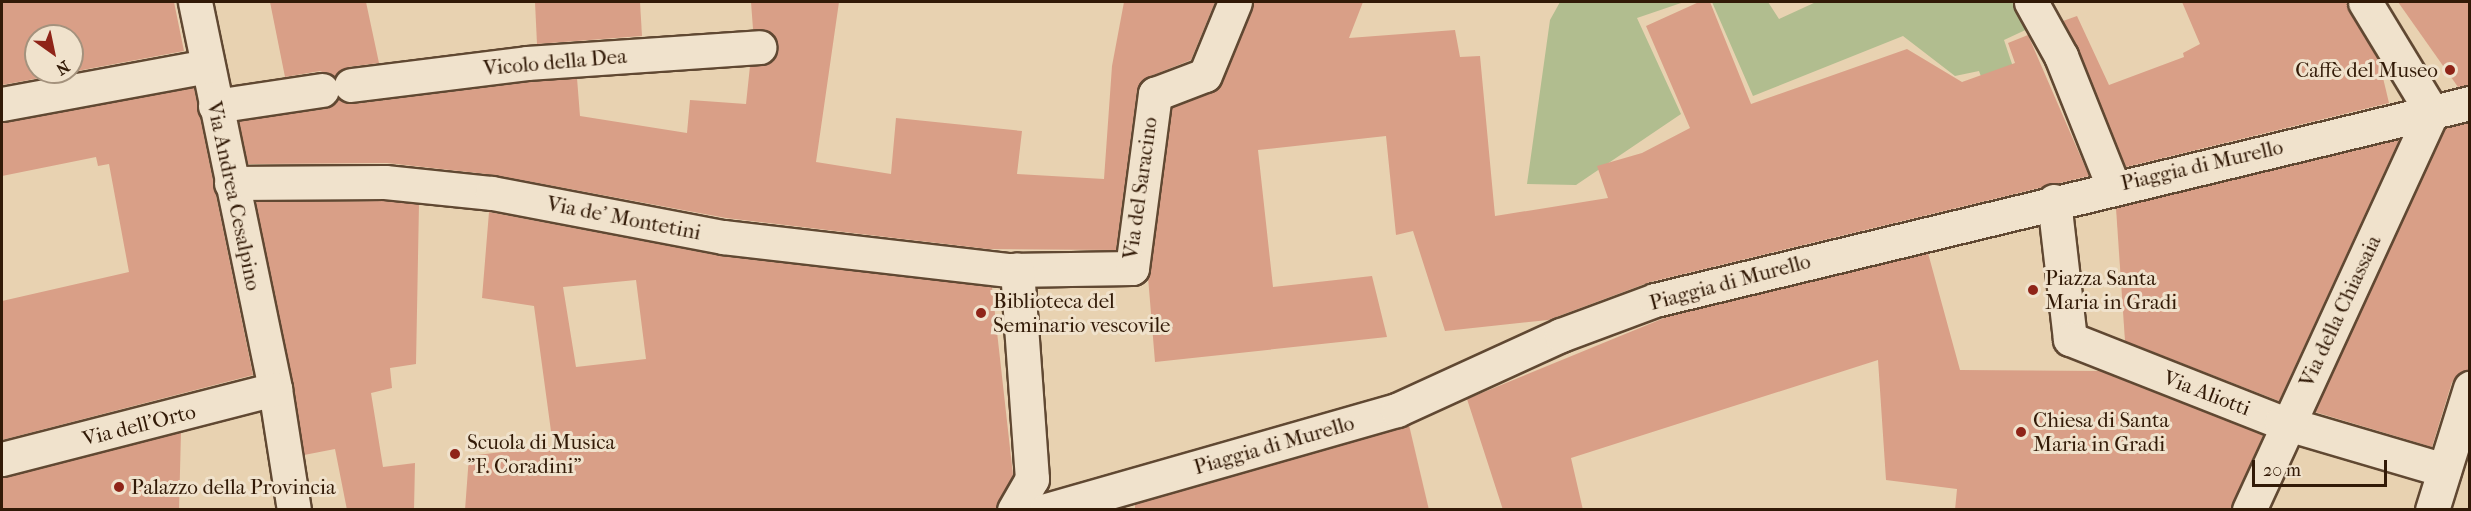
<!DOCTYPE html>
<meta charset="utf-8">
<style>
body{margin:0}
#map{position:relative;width:2471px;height:511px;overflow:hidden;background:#e8d2b1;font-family:"IM FELL French Canon",serif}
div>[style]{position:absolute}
.green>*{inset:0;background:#b1bd8f}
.building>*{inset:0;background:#d99f87}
.roads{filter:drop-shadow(2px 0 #604832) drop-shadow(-2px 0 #604832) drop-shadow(0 2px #604832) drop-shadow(0 -2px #604832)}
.street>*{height:33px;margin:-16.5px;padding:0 16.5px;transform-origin:16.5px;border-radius:16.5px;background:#f0e2cc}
.dots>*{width:16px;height:16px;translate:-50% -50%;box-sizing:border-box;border:3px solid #f0e2cc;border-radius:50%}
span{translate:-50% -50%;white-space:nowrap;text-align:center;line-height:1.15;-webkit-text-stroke:6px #f0e2cc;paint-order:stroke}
.street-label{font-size:21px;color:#321a07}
.poi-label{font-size:21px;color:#321a07}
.right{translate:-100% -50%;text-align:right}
.left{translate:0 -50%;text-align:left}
.frame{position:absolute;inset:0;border:3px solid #321a07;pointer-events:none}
.north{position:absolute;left:24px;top:24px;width:60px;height:60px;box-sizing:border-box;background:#f0e2cc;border:2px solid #a4927d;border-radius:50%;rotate:147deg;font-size:16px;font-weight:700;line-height:24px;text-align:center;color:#321a07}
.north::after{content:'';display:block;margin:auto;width:21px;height:27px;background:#8f2418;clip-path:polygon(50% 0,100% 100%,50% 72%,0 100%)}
.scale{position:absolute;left:2252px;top:460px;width:135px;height:27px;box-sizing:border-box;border:3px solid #321a07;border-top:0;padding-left:8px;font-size:18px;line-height:21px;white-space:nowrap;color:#321a07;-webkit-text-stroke:4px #f0e2cc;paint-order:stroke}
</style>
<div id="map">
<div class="green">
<i style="clip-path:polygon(1560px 2px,1684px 2px,1637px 18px,1681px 114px,1576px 185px,1527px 184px,1550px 20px)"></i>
<i style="clip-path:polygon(1712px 2px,1768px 2px,1779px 19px,1816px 2px,2019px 2px,2034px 26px,2004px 40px,2023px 97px,1993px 110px,1979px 71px,1955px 76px,1903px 36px,1753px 96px)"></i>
</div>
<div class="building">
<i style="clip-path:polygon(evenodd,2px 2px,174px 2px,184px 51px,2px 85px,2px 2px,36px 36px,72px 36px,72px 72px,36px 72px,36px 36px)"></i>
<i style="clip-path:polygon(270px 2px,366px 2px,379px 63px,348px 67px,334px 77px,320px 71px,285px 77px)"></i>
<i style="clip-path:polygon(535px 2px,640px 2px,642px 36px,537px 44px)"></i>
<i style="clip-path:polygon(751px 2px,839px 2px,816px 162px,891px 174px,896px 118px,1022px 131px,1017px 174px,1104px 179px,1112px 66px,1124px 2px,1215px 2px,1191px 60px,1148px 77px,1137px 91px,1116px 250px,988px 249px,726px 218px,495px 175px,387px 163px,248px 164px,239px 121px,325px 109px,338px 98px,353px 104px,529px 82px,577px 78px,580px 116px,687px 133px,690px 100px,746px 104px,750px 66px,769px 63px,776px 55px,774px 36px,753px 29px)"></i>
<i style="clip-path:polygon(1253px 2px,1363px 2px,1349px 38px,1455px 30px,1460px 57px,1480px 56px,1495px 216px,1608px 198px,1597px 166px,1642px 153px,1690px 128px,1646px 26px,1699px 2px,1710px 2px,1751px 104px,1907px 49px,1962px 82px,2015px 63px,2008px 43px,2028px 35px,2089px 176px,1650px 282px,1548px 320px,1445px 331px,1413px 231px,1396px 235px,1386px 136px,1258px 150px,1273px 287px,1372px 276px,1387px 337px,1155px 362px,1148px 277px,1172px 108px,1218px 88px)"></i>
<i style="clip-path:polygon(2182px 2px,2346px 2px,2379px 61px,2389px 103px,2126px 167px,2063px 21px,2077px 16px,2109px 85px,2184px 57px,2183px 53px,2200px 44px)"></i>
<i style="clip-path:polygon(2398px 2px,2469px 2px,2469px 85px,2458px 87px)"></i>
<i style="clip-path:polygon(194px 88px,253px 375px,2px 440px,2px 301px,129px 272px,109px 164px,98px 166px,96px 157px,2px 176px,2px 122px)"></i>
<i style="clip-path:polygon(2469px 122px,2469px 370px,2452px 382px,2432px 447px,2315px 412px,2445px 128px)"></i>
<i style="clip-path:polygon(2399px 140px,2279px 401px,2125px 341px,2116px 208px)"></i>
<i style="clip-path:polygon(384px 201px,419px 204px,416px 364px,390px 368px,392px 388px,371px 393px,383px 467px,415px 463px,414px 510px,347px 510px,335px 449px,304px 455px,255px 202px)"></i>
<i style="clip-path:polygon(evenodd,489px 212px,721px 256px,992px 287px,1013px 475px,995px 510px,465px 510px,469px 456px,553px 446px,534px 306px,482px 298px,489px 212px,636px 280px,646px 359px,576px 367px,563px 287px,636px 280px)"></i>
<i style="clip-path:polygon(1928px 253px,1960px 370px,2100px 371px,2263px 435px,2231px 510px,1955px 510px,1957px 489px,1886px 480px,1878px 360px,1571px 458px,1583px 510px,1503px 510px,1467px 399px,1669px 316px)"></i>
<i style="clip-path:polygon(1409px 425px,1429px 510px,1135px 510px,1135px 504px)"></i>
<i style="clip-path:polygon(181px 432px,179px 510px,2px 510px,2px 477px)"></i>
</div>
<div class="roads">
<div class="street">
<i style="left:195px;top:2px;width:395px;rotate:78.3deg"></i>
<i style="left:275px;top:389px;width:122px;rotate:81.1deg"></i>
<i style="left:2031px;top:2px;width:62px;rotate:60.9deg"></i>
<i style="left:2061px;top:56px;width:140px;rotate:68.2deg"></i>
<i style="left:2365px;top:2px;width:129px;rotate:58.7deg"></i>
<i style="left:351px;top:85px;width:177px;rotate:-7.1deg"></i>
<i style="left:527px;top:63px;width:233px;rotate:-3.9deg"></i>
<i style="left:2px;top:104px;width:209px;rotate:-10.5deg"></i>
<i style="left:215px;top:106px;width:108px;rotate:-8.5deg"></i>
<i style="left:231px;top:183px;width:154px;rotate:-0.4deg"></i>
<i style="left:385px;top:182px;width:108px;rotate:5.9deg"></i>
<i style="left:492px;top:193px;width:235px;rotate:10.8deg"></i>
<i style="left:723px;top:237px;width:288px;rotate:6.6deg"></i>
<i style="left:1009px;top:270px;width:123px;rotate:-0.9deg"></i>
<i style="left:1132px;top:268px;width:176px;rotate:-82.5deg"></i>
<i style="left:1155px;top:94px;width:53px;rotate:-20.8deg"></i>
<i style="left:1205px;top:75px;width:79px;rotate:-67.7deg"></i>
<i style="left:2054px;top:201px;width:139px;rotate:83.4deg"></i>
<i style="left:2070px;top:339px;width:227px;rotate:21.5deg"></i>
<i style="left:2281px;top:422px;width:170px;rotate:16.4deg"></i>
<i style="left:2px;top:459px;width:282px;rotate:-14.4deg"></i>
<i style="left:1014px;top:510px;width:36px;rotate:-60deg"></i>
<i style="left:1032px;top:479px;width:210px;rotate:-94.1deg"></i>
<i style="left:1046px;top:510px;width:365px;rotate:-15.9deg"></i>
<i style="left:1397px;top:410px;width:180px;rotate:-24.6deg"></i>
<i style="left:1561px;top:335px;width:100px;rotate:-20.4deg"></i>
<i style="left:1655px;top:300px;width:838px;rotate:-13.59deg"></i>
<i style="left:2249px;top:510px;width:438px;rotate:-65.3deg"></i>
<i style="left:2432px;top:510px;width:128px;rotate:-72.7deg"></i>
</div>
</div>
<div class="dots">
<i style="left:2450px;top:70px;background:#8f2418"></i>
<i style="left:2033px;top:290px;background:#8f2418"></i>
<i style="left:981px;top:313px;background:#8f2418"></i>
<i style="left:2021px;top:432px;background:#8f2418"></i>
<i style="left:455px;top:454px;background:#8f2418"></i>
<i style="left:119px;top:487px;background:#8f2418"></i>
</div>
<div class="street-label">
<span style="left:555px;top:62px;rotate:-5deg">Vicolo della Dea</span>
<span style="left:2202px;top:165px;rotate:-13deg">Piaggia di Murello</span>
<span style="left:1140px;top:188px;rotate:-82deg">Via del Saracino</span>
<span style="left:234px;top:196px;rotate:78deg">Via Andrea Cesalpino</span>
<span style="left:624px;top:218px;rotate:11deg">Via de' Montetini</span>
<span style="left:1730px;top:282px;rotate:-15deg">Piaggia di Murello</span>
<span style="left:2340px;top:311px;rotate:-65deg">Via della Chiassaia</span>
<span style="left:2207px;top:393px;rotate:21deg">Via Aliotti</span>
<span style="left:139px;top:425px;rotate:-14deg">Via dell'Orto</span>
<span style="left:1274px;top:445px;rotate:-16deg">Piaggia di Murello</span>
</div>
<div class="poi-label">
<span class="right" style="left:2438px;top:70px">Caffè del Museo</span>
<span class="left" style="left:2045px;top:290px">Piazza Santa<br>Maria in Gradi</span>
<span class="left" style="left:993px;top:313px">Biblioteca del<br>Seminario vescovile</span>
<span class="left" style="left:2033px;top:432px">Chiesa di Santa<br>Maria in Gradi</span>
<span class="left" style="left:467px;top:454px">Scuola di Musica<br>"F. Coradini"</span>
<span class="left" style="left:131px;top:487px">Palazzo della Provincia</span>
</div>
<div class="frame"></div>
<div class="north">N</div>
<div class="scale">20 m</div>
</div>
